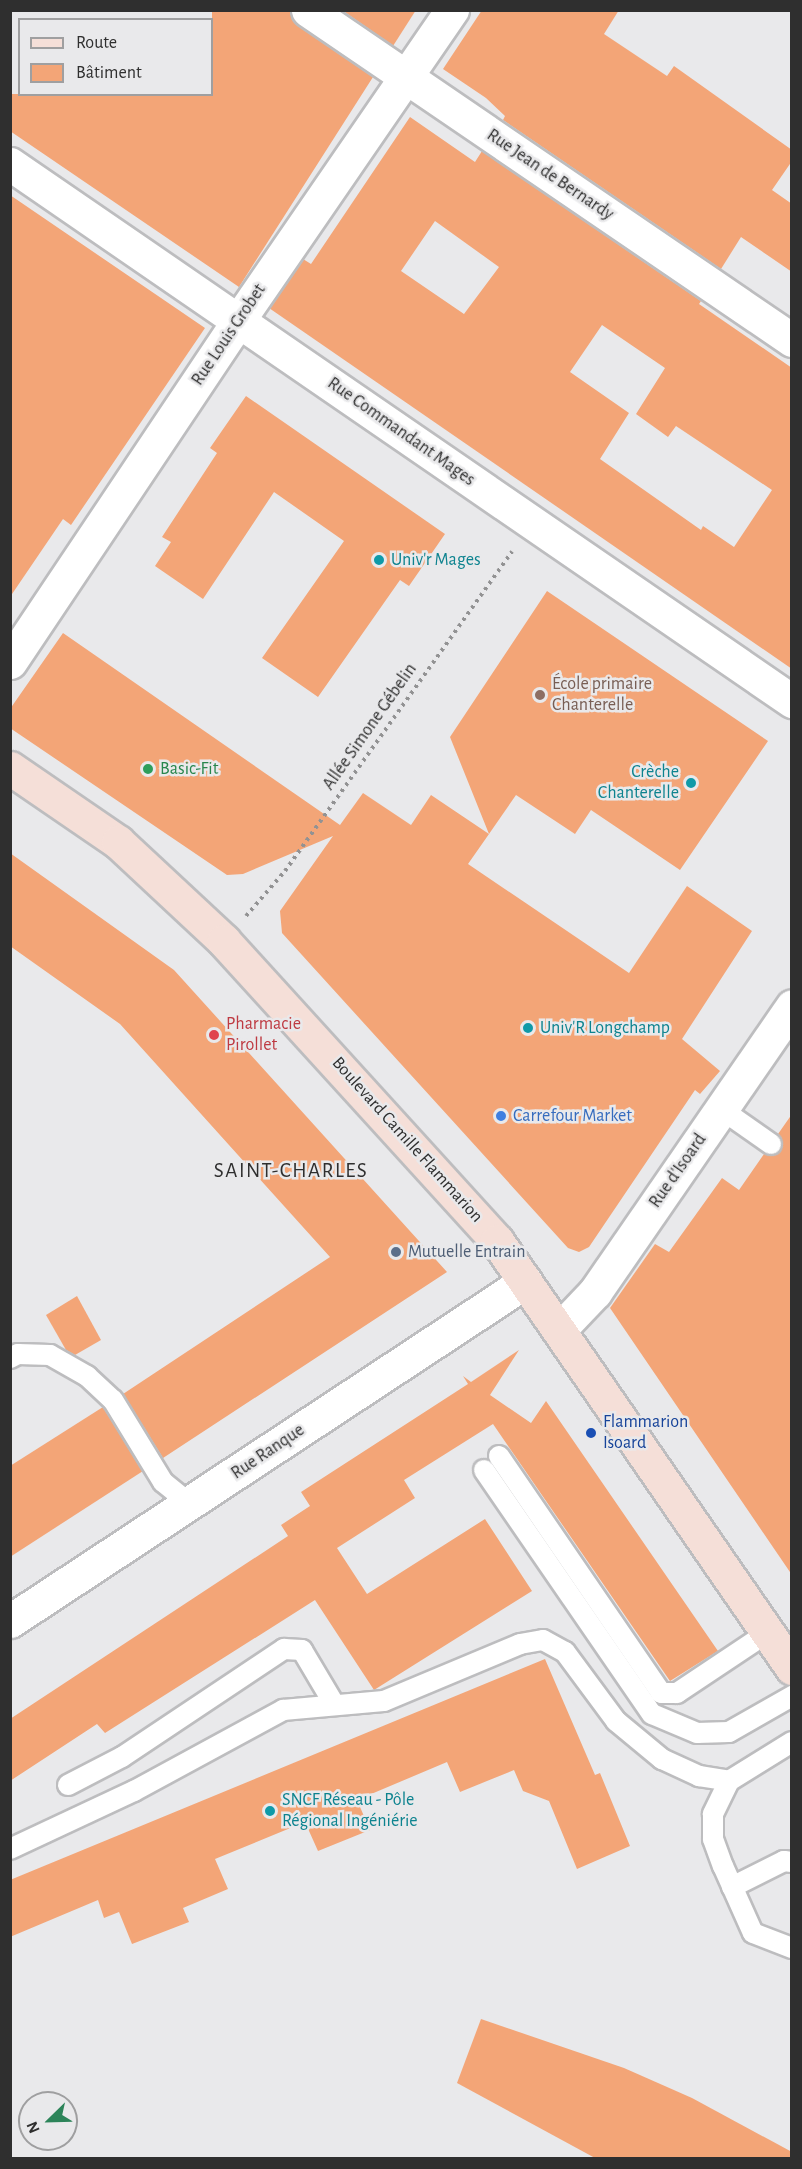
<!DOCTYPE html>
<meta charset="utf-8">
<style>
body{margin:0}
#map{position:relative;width:802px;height:2169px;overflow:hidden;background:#e9e9eb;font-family:"Alegreya Sans",sans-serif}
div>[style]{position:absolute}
.building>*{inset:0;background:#f3a577}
.path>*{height:4px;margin-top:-2px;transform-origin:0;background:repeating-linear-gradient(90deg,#929293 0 3px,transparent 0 7.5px)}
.roads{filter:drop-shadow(2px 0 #bdbdbf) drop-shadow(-2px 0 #bdbdbf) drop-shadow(0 2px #bdbdbf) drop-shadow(0 -2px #bdbdbf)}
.lane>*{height:20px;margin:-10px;padding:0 10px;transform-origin:10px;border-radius:10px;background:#fff}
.street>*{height:33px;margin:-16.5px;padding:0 16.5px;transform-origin:16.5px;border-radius:16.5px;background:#fff}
.secondary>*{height:33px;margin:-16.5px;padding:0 16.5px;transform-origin:16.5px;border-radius:16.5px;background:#f5dfd8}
.dots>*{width:16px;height:16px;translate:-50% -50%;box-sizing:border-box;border:3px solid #e9e9eb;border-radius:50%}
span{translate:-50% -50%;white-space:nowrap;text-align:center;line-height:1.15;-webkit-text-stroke:5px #e9e9eb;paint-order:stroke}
.street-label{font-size:18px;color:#2f2f2f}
.culture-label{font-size:18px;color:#0d838f}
.left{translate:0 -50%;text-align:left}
.right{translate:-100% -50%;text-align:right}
.education-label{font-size:18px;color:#785e54}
.leisure-label{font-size:18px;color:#27864d}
.health-label{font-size:18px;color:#be3a42}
.shop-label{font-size:18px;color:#366cbe}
.service-label{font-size:18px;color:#4e5e75}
.transit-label{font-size:18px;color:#164399}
.quarter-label{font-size:21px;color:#2f2f2f;letter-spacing:1.5px}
.frame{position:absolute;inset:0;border:12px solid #2f2f2f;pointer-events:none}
.legend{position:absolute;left:18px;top:18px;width:195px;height:78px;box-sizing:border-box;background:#e9e9eb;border:2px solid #9f9fa0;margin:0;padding:8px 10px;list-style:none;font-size:18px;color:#2f2f2f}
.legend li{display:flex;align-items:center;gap:12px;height:30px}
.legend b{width:30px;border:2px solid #9f9fa0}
.north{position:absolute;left:18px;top:2091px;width:60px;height:60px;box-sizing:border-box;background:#e9e9eb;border:2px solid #9f9fa0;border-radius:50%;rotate:247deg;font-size:16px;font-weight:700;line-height:24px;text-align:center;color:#2f2f2f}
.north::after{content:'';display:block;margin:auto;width:21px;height:27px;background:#2c8459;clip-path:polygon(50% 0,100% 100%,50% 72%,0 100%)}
</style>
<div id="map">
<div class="building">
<i style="clip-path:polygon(212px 10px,290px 10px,297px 25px,373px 77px,239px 287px,10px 131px,10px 94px,212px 94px)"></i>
<i style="clip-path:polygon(342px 10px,416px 10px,393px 46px)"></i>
<i style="clip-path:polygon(482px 10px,619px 10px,604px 34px,667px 76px,674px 66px,792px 150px,792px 161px,772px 190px,792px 204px,792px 272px,741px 237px,721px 269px,503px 120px,505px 116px,486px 98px,443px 69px)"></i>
<i style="clip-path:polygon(evenodd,410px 117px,475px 162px,482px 151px,701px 301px,699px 304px,792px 368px,792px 669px,269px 308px,303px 259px,311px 264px,410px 117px,435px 221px,499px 267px,464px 314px,401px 271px,435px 221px,410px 117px,602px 325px,665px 368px,636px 414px,668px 437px,676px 426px,772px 490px,734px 547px,703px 526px,701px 530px,600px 459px,629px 413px,570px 372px,602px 325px)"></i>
<i style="clip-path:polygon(10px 195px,205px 328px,71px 525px,63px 519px,10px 597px)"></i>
<i style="clip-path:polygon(246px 396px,445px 534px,409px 586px,400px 580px,318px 697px,262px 658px,344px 541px,274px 492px,203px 599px,155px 566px,171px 542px,162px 537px,217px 453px,210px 448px)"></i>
<i style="clip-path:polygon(547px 591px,768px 741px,680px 870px,591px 810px,575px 834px,516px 795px,489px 834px,450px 737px)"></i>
<i style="clip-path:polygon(63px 633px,340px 825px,363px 793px,411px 825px,431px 795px,489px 834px,468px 864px,629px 973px,687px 886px,752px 931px,682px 1039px,720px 1071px,700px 1094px,695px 1090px,589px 1247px,579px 1252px,568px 1248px,282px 933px,280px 911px,333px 836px,243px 874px,227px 875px,10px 728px,10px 709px)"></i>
<i style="clip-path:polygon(10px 853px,174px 970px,447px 1272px,163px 1458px,123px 1394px,330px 1257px,120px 1024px,10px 946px)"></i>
<i style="clip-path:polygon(792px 1114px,792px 1575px,610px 1308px,655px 1244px,669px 1252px,722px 1178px,739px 1190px,764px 1154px,780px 1151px,783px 1144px,778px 1134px)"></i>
<i style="clip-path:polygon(77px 1296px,101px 1340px,75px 1355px,66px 1350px,46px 1315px)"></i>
<i style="clip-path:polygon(519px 1350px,490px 1395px,531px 1423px,546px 1401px,718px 1651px,670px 1681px,493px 1424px,404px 1480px,415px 1498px,337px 1548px,367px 1594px,485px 1519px,532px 1591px,374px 1690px,315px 1600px,105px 1733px,97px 1724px,10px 1781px,10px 1719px,288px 1536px,281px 1525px,310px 1506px,301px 1492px,468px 1384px,463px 1376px,471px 1382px)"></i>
<i style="clip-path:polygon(103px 1407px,143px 1471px,10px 1557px,10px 1466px)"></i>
<i style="clip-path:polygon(545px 1659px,595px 1775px,600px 1773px,630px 1846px,577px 1869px,549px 1801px,523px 1791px,514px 1770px,460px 1792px,447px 1762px,357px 1800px,370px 1830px,318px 1851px,305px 1822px,215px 1859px,228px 1889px,183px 1908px,189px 1922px,132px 1944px,119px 1912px,104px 1918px,98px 1900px,10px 1937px,10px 1880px)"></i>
<i style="clip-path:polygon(481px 2019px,624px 2068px,692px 2098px,792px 2152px,792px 2158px,595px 2158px,457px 2083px)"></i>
</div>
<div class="path">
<i style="left:246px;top:916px;width:60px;rotate:-49.1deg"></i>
<i style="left:285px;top:871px;width:392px;rotate:-54.6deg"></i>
</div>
<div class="roads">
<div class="lane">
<i style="left:721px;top:1109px;width:61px;rotate:35deg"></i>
<i style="left:10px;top:1358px;width:9px;rotate:-27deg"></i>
<i style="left:18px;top:1354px;width:32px;rotate:2deg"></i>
<i style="left:50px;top:1355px;width:43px;rotate:29.6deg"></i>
<i style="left:87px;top:1376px;width:35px;rotate:43deg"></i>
<i style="left:113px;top:1400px;width:96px;rotate:58.6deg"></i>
<i style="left:163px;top:1482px;width:33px;rotate:39deg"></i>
<i style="left:499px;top:1456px;width:287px;rotate:55.6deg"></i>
<i style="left:661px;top:1693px;width:16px"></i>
<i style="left:677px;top:1693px;width:108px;rotate:-33.7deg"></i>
<i style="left:484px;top:1470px;width:296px;rotate:55.5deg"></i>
<i style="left:652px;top:1714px;width:49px;rotate:22.9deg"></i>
<i style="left:697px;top:1733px;width:32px;rotate:-2deg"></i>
<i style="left:729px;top:1732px;width:73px;rotate:-29.7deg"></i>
<i style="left:729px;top:1781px;width:37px;rotate:116deg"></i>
<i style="left:713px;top:1814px;width:25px;rotate:90deg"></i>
<i style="left:713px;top:1839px;width:29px;rotate:70deg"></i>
<i style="left:723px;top:1866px;width:73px;rotate:65.9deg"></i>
<i style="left:753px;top:1933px;width:42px;rotate:21deg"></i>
<i style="left:68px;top:1785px;width:61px;rotate:-27.4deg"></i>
<i style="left:122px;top:1757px;width:195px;rotate:-33.7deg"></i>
<i style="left:284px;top:1649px;width:18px;rotate:3deg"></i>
<i style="left:302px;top:1650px;width:63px;rotate:59.3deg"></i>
<i style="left:10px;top:1849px;width:137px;rotate:-25.1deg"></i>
<i style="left:134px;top:1791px;width:170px;rotate:-28.5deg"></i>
<i style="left:283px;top:1710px;width:101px;rotate:-5.1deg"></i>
<i style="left:384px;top:1701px;width:147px;rotate:-22.7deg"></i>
<i style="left:520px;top:1644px;width:23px;rotate:-10deg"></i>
<i style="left:543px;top:1640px;width:25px;rotate:29deg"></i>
<i style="left:565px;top:1652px;width:86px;rotate:53.5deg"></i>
<i style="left:616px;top:1721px;width:60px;rotate:39.6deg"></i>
<i style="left:662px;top:1759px;width:41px;rotate:24.7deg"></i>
<i style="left:699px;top:1776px;width:30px;rotate:9deg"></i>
<i style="left:729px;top:1781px;width:74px;rotate:-31.8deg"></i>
<i style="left:732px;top:1887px;width:58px;rotate:-26.6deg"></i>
<i style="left:784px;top:1861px;width:8px;rotate:7deg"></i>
</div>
<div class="street">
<i style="left:308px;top:10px;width:586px;rotate:34.29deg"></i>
<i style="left:10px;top:164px;width:949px;rotate:34.48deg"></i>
<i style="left:10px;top:662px;width:410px;rotate:-56.2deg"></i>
<i style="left:238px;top:321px;width:378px;rotate:-55.5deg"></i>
<i style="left:559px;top:1330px;width:52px;rotate:-46.5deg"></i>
<i style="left:595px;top:1292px;width:347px;rotate:-55.4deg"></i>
<i style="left:10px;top:1621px;width:617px;rotate:-33.36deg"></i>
</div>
<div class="secondary">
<i style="left:10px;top:768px;width:131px;rotate:34.4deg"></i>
<i style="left:118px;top:842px;width:145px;rotate:43deg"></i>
<i style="left:224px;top:941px;width:406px;rotate:47.7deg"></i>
<i style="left:497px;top:1241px;width:519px;rotate:55.36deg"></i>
</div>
</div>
<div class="dots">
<i style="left:379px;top:560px;background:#0f9aa8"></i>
<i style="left:540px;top:695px;background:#8d6e63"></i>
<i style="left:148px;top:769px;background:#2e9e5b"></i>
<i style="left:691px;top:783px;background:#0f9aa8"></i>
<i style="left:528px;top:1028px;background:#0f9aa8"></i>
<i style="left:214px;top:1035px;background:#e0444e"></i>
<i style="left:501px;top:1116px;background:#3f7fe0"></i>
<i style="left:396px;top:1252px;background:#5c6f8a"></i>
<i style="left:591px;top:1433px;background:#1a4fb4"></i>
<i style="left:270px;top:1811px;background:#0f9aa8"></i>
</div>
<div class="street-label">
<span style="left:550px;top:175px;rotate:34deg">Rue Jean de Bernardy</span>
<span style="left:229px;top:335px;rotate:-56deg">Rue Louis Grobet</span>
<span style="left:401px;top:432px;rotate:35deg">Rue Commandant Mages</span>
<span style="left:370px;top:727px;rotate:-55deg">Allée Simone Gébelin</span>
<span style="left:407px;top:1140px;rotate:48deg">Boulevard Camille Flammarion</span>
<span style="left:678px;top:1171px;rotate:-55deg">Rue d'Isoard</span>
<span style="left:268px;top:1452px;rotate:-34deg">Rue Ranque</span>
</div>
<div class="culture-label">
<span class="left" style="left:391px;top:560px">Univ'r Mages</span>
<span class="right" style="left:679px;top:783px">Crèche<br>Chanterelle</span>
<span class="left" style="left:540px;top:1028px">Univ'R Longchamp</span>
<span class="left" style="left:282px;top:1811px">SNCF Réseau - Pôle<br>Régional Ingéniérie</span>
</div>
<div class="education-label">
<span class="left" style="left:552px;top:695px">École primaire<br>Chanterelle</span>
</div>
<div class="leisure-label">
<span class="left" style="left:160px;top:769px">Basic-Fit</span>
</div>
<div class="health-label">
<span class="left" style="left:226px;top:1035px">Pharmacie<br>Pirollet</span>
</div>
<div class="shop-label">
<span class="left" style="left:513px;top:1116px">Carrefour Market</span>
</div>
<div class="service-label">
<span class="left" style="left:408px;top:1252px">Mutuelle Entrain</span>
</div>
<div class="transit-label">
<span class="left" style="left:603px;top:1433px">Flammarion<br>Isoard</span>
</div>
<div class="quarter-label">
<span style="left:291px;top:1171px">SAINT-CHARLES</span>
</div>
<div class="frame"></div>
<ul class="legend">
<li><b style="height:8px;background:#f5dfd8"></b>Route</li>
<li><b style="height:16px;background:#f3a577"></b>Bâtiment</li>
</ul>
<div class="north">N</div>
</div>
